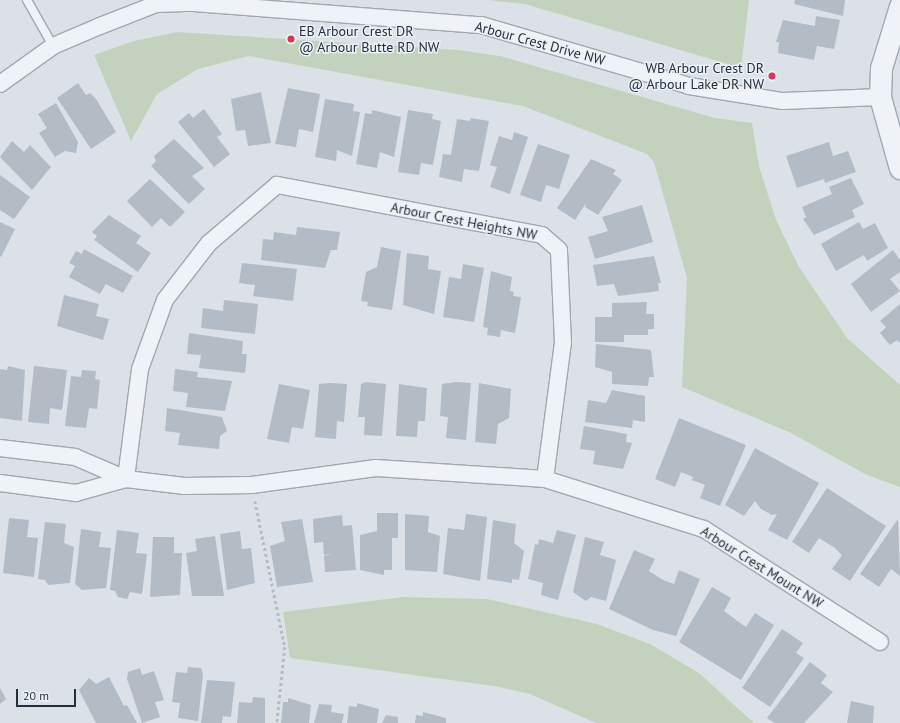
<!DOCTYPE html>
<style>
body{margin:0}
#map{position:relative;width:900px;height:723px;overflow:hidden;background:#dce1e8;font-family:"PT Sans",sans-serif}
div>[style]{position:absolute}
.green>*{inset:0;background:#c3d2bd}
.building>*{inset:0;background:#b3bbc5}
.path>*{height:2.5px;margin-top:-1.25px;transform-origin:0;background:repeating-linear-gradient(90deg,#b6bcc3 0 3px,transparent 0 6px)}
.roads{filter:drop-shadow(1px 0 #a1a8b2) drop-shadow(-1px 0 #a1a8b2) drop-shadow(0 1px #a1a8b2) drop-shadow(0 -1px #a1a8b2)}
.service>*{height:8px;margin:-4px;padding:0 4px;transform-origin:4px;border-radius:4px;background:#eff2f6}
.minor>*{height:16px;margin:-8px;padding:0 8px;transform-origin:8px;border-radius:8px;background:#eff2f6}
.tertiary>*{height:21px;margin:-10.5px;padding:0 10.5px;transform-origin:10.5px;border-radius:10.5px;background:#eff2f6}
.dots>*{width:11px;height:11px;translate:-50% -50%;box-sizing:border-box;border:2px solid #ecf0f5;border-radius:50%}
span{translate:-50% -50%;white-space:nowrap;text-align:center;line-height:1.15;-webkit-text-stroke:3px #ecf0f5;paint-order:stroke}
.poi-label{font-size:14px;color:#25303f}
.left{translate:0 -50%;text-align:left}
.right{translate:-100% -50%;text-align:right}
.street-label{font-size:14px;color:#25303f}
.scale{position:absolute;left:16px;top:689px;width:60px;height:18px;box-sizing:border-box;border:2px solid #25303f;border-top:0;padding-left:5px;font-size:12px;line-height:14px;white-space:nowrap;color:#25303f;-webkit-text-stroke:3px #ecf0f5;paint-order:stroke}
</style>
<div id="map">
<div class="green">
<i style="clip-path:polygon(488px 0,749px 0,741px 68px,525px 4px)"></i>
<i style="clip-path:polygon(177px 32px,458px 50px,500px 56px,715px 118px,752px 123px,759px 166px,776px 220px,799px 267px,847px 338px,900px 385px,900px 487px,867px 475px,791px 433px,682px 387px,687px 278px,654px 162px,647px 154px,523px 106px,249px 56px,198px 69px,157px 94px,131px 141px,94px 55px,134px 41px)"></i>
<i style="clip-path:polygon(403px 597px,487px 599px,597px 624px,650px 644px,699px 673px,754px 723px,596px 723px,530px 694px,494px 686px,290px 658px,283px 612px)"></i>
</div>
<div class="building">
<i style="clip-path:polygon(795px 0,845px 0,843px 16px,794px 4px)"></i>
<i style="clip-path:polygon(816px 16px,840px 20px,834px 49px,817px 46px,814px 60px,778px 53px,779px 42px,776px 42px,783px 20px,815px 26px)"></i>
<i style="clip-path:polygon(78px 83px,86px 95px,90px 93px,96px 99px,116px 132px,91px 149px,57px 98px)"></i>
<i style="clip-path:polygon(288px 88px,320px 94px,313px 132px,299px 129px,296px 147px,275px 144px)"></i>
<i style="clip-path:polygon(261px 92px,271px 143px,248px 146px,245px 130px,236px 131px,231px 99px)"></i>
<i style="clip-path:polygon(325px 99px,354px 104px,353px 111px,360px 112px,352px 156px,337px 150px,336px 161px,315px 157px)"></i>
<i style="clip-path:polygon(56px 103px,78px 142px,76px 153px,65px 151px,55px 157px,39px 133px,47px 128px,38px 114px)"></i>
<i style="clip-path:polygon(204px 109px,222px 134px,217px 137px,230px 154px,214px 167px,178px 122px,189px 113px,193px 118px)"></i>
<i style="clip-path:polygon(372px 110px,401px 117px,394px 157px,380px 152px,377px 168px,356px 164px,365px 113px,372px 114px)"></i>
<i style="clip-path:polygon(408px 110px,433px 114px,432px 119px,441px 121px,433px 165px,421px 163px,419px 175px,398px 172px)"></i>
<i style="clip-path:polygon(471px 118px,489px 121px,479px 171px,464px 169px,462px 182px,439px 177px,443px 154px,451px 155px,457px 119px,470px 121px)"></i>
<i style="clip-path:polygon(514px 132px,528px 137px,510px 194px,490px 187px,497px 167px,490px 165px,499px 136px,512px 140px)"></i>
<i style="clip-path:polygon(174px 139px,204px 168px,192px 176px,205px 189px,189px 204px,151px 166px,156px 161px,154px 156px)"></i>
<i style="clip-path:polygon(12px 141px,24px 152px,30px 145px,51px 167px,32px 190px,0 157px)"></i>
<i style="clip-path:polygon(829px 142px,833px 156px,848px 151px,856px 172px,825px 183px,824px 179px,797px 188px,786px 156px)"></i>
<i style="clip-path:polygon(538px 144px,570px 155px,559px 189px,546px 185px,541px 202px,520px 195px)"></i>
<i style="clip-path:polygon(591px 159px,616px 170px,613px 174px,622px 180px,598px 215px,585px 207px,586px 203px,575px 220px,557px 208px)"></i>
<i style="clip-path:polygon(0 175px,30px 197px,14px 219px,0 210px)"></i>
<i style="clip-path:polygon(851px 178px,864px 204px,852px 210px,855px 217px,814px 235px,803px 219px,806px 217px,802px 207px,832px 194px,829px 187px)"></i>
<i style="clip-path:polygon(150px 179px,185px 212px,170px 227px,161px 218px,152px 227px,127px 201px)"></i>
<i style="clip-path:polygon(642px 205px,653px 242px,595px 259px,588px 237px,608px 231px,602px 217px)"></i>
<i style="clip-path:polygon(109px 215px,141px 236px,136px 243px,151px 253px,138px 272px,94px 240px,97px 236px,92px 232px)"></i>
<i style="clip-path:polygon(0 222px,15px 229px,1px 257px,0 256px)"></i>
<i style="clip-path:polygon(859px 222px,863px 229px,875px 223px,888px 248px,867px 261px,864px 255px,836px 271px,821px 244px)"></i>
<i style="clip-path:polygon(297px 227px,340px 232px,337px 250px,331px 250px,325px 268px,261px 260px,263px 239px,273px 240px,274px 232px,296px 235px)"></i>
<i style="clip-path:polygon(381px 247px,401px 251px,392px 310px,367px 306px,368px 302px,361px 301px,366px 272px,377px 267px)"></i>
<i style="clip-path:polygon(84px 249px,133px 276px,123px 293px,106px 284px,100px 294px,69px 277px,75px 266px,69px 263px,76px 251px,82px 254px)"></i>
<i style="clip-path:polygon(893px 250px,900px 260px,900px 272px,890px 279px,900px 291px,871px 312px,851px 284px)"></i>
<i style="clip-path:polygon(407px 253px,429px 256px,428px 269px,441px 271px,434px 314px,403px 305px)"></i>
<i style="clip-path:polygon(654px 256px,661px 283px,658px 283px,659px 291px,618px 296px,614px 284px,597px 286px,593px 265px)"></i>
<i style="clip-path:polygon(242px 263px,297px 269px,293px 301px,253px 296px,255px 285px,239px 283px)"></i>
<i style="clip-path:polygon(463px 264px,484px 268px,474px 322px,443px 317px,449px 277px,461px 279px)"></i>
<i style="clip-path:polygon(491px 271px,512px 277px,510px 291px,514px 292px,513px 296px,521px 297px,515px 333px,501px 330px,500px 337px,487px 335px,488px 328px,483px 327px)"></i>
<i style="clip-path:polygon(64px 295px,99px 304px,96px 316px,109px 319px,103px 340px,57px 326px)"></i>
<i style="clip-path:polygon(224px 300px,258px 304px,255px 334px,201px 328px,203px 308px,223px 311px)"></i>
<i style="clip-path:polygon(647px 302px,646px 314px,654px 314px,654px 329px,648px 329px,648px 335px,624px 335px,624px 342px,595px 342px,595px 317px,612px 317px,612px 303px)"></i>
<i style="clip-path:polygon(900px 304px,900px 343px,897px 340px,890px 345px,880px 333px,886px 327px,880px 321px)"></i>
<i style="clip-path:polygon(189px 333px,243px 341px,242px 354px,247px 354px,245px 373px,199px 368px,201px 355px,187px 354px)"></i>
<i style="clip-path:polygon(596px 344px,651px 350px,654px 377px,649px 377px,648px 386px,612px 384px,612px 372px,595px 367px)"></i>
<i style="clip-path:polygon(8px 366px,25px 370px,22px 421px,0 418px,0 369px,7px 370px)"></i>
<i style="clip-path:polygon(34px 366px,67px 370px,62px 410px,50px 408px,49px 424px,28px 422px)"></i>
<i style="clip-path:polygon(175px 369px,198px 372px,197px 377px,232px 381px,225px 411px,186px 407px,188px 393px,173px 391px)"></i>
<i style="clip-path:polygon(82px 370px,96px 371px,95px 379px,100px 380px,97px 409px,89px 408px,86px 428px,65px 426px,71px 376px,81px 377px)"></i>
<i style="clip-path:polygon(365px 382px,386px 384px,382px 436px,364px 435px,365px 417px,358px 417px,361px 384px)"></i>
<i style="clip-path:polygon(456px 382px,471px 383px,466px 440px,446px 438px,448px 417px,440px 416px,442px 384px)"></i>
<i style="clip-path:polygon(330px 383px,347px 384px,344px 422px,337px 421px,336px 439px,315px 437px,319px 384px)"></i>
<i style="clip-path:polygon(479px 383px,511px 389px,509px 418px,498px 424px,496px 444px,475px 442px)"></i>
<i style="clip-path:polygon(279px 384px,310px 390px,303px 429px,292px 427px,289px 443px,267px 439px)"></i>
<i style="clip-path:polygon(399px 384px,427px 388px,425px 421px,418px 421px,417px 437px,396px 436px)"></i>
<i style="clip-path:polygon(612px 390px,645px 396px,645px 422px,633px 420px,632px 428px,585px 422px,588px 400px,606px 403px)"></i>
<i style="clip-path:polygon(167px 408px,222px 417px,227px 431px,220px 436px,219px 449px,178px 445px,180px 433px,165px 431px)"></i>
<i style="clip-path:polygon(679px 418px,746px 445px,720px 506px,700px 498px,705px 485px,692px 480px,693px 477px,681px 472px,675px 487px,655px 479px)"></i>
<i style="clip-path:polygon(584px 426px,627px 434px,626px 442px,632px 443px,623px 469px,593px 464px,595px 451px,580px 449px)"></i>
<i style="clip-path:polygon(755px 448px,819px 483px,787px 540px,768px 530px,777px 514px,772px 515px,761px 509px,755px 501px,744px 516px,725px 505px)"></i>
<i style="clip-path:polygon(827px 488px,886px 526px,850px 581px,832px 569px,842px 555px,835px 548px,819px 538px,809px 553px,792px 542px)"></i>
<i style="clip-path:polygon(377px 513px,398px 513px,398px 538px,392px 538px,392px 570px,384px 570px,384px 575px,360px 570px,360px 535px,377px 531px)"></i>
<i style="clip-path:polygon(405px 514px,429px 516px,428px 532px,440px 536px,437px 572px,405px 570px)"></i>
<i style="clip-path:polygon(466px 514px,487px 517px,480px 581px,443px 574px,448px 528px,464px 530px)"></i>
<i style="clip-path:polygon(342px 515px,343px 526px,352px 525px,356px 570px,325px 572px,324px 556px,332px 554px,324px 555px,323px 542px,314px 543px,313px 519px)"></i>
<i style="clip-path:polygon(9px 518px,29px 520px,27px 537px,38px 538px,34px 577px,3px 573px)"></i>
<i style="clip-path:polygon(302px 519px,313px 582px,277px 587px,270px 546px,285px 541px,281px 522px)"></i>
<i style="clip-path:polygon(898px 519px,900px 576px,891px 569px,879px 587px,860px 574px)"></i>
<i style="clip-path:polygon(493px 520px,516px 524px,514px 543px,524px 551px,519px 580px,512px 579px,512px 583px,487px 579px)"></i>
<i style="clip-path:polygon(45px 522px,66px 524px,64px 543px,74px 547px,70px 583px,48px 585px,45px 580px,38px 579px)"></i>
<i style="clip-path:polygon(81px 529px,101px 532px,99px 547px,111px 548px,106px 588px,82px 590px,75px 584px)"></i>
<i style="clip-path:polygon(117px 530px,139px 533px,136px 553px,147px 554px,142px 594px,130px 592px,127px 599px,118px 597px,115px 591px,110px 590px)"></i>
<i style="clip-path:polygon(557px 530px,576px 535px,558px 600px,541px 595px,543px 583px,528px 579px,535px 544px,538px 545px,539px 539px,553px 543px)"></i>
<i style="clip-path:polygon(240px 531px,242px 549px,251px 548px,255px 583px,227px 590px,220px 534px)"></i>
<i style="clip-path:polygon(215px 536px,224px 596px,192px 596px,186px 553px,197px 551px,195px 539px)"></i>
<i style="clip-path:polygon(153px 537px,174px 537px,174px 553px,182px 553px,180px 595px,150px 597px)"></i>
<i style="clip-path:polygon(585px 537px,604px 542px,600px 555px,616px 560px,606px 601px,591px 597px,586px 601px,573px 592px)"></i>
<i style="clip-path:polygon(634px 550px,655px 559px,649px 571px,663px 580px,674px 584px,679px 570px,700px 579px,676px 636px,653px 630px,609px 609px)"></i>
<i style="clip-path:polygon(712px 587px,731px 598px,724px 611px,736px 620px,746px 627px,755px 613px,774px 625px,741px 680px,679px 642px)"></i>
<i style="clip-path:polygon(782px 629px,803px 643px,796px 653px,804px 658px,770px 707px,742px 688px)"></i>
<i style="clip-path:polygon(810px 662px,827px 675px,821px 683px,833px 692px,804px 723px,774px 723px,767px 718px)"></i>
<i style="clip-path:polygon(188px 667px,201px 668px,203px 674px,198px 721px,178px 718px,180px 703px,172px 702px,176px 672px,187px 673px)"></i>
<i style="clip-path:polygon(140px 668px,142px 675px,154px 671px,164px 700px,155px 702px,160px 717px,142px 723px,127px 679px,128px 672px)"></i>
<i style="clip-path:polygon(109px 677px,124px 706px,127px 705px,137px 723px,96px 723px,79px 690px,89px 678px,96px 684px)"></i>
<i style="clip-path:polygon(207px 680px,235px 682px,231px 717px,223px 716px,222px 723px,201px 723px)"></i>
<i style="clip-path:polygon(0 688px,6px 699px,0 704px)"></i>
<i style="clip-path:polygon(253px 697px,265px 698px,265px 723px,237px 723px,239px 702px,252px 703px)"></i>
<i style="clip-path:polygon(288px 698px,311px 705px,309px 723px,281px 723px,283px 702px,288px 702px)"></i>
<i style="clip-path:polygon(851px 701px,874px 706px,873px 723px,847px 723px)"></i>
<i style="clip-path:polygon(357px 703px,379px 709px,377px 723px,347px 723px,349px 706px,357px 707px)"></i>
<i style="clip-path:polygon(319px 704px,332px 705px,331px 712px,344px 714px,342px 723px,314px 723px)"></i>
<i style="clip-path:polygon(423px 712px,446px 718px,446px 723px,415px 723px,416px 715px,423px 716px)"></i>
<i style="clip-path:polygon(386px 715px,398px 717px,398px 723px,382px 723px)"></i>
</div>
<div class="path">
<i style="left:255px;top:501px;width:149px;rotate:78.4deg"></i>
<i style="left:285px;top:647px;width:76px;rotate:96deg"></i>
</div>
<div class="roads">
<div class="service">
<i style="left:27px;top:0;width:53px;rotate:60.5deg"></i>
</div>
<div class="minor">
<i style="left:0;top:84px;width:65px;rotate:-35.6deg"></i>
<i style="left:53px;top:46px;width:51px;rotate:-23.1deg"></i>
<i style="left:100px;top:26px;width:60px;rotate:-21.4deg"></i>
<i style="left:156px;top:4px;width:36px;rotate:-2deg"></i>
<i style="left:192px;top:3px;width:290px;rotate:4.4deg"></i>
<i style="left:481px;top:25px;width:217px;rotate:16.3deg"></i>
<i style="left:689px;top:86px;width:95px;rotate:9.1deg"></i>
<i style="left:783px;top:101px;width:97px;rotate:-2.4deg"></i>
<i style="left:0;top:448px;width:76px;rotate:6.8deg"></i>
<i style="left:75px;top:457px;width:56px;rotate:23.3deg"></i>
<i style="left:126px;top:479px;width:59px;rotate:6.8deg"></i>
<i style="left:185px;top:486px;width:67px;rotate:-0.9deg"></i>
<i style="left:252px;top:485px;width:125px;rotate:-7.8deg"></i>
<i style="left:376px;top:468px;width:169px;rotate:3.7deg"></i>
<i style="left:545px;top:479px;width:137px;rotate:-82.5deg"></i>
<i style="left:563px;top:343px;width:93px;rotate:-92.5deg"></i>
<i style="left:559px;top:250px;width:23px;rotate:-139deg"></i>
<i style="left:542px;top:235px;width:270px;rotate:-169.3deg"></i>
<i style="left:277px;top:185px;width:89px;rotate:139.5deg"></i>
<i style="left:209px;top:243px;width:72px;rotate:127.7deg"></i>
<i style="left:165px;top:300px;width:73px;rotate:109.9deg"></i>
<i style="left:140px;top:369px;width:111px;rotate:97.3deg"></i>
<i style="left:545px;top:479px;width:167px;rotate:17.5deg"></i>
<i style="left:704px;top:529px;width:209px;rotate:32.7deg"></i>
<i style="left:0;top:483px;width:77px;rotate:7.5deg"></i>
<i style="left:76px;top:493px;width:52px;rotate:-15.6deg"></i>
</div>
<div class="tertiary">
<i style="left:900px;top:6px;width:65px;rotate:107deg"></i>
<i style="left:881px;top:68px;width:29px;rotate:92deg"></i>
<i style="left:880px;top:97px;width:74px;rotate:74.3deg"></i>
</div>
</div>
<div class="dots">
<i style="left:291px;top:39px;background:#d73657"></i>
<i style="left:772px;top:76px;background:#d73657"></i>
</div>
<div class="poi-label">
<span class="left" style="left:299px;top:39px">EB Arbour Crest DR<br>@ Arbour Butte RD NW</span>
<span class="right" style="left:764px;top:76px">WB Arbour Crest DR<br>@ Arbour Lake DR NW</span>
</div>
<div class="street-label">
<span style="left:540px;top:43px;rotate:15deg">Arbour Crest Drive NW</span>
<span style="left:464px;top:221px;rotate:11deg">Arbour Crest Heights NW</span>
<span style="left:762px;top:567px;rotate:32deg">Arbour Crest Mount NW</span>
</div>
<div class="scale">20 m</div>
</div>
